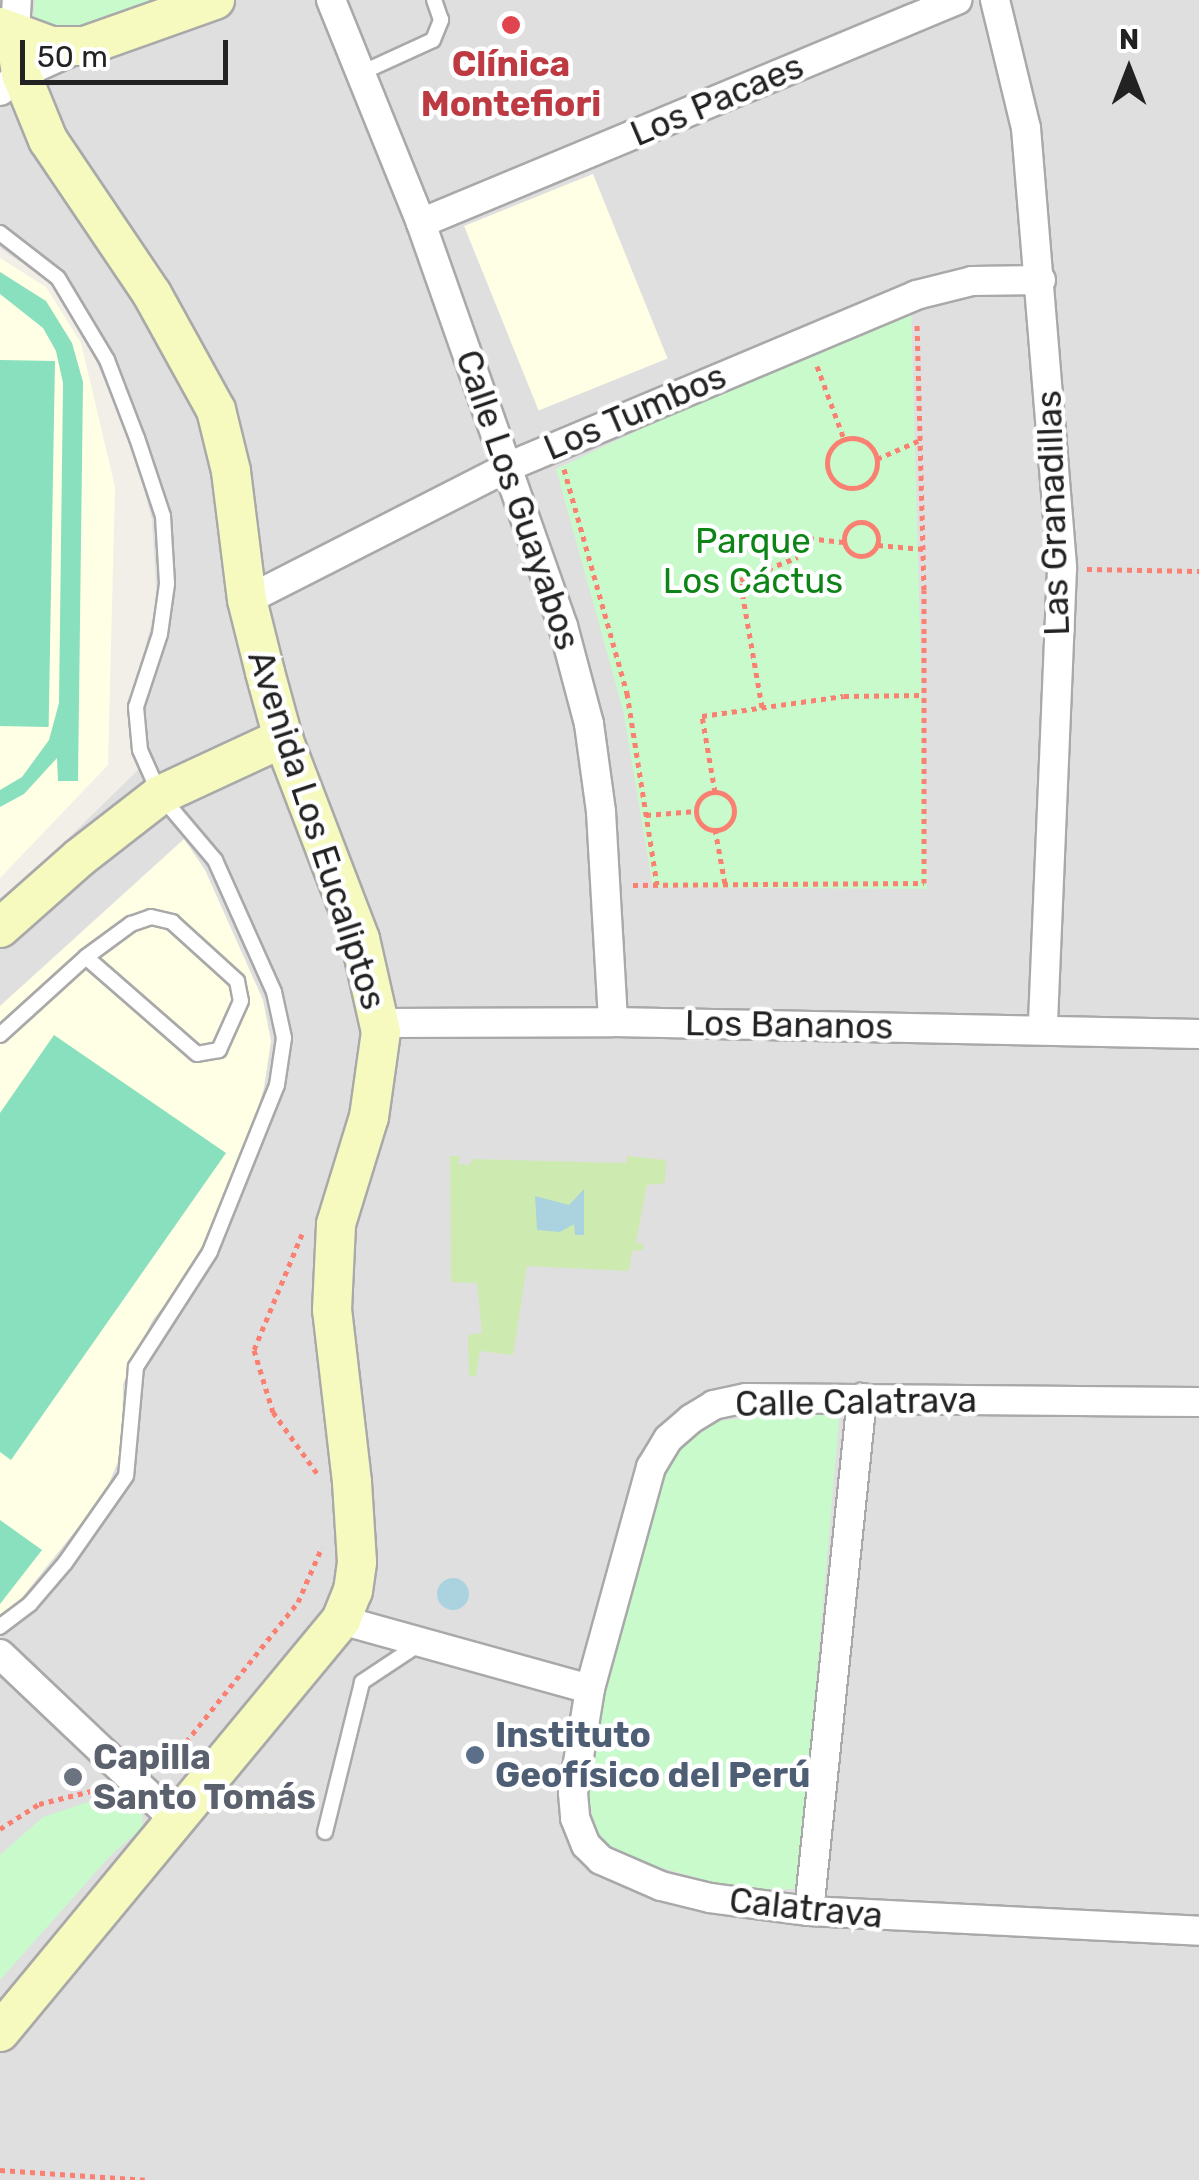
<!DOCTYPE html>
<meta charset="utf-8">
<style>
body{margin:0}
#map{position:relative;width:1199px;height:2180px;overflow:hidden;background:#f2efe9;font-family:Rubik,sans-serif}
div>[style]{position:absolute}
.residential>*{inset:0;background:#e0dfdf}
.education>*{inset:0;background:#ffffe5;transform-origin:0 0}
.grass>*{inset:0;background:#cdebb0}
.park>*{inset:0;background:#c8facc}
.pitch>*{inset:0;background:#88e0be;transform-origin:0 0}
.water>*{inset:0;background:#aad3df}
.round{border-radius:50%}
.path>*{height:5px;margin-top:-2.5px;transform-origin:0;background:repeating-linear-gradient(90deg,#fa8072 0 5px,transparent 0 10px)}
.path>.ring{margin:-2.5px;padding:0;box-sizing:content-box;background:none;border:5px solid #fa8072;border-radius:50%}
.roads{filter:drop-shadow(2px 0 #a9a9a9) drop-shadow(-2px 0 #a9a9a9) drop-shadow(0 2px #a9a9a9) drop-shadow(0 -2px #a9a9a9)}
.lane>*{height:14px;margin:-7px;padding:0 7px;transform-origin:7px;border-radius:7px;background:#fff}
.street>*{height:28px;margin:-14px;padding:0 14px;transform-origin:14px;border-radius:14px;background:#fff}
.secondary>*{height:38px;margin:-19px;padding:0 19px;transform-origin:19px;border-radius:19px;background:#f7fabf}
.dots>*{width:28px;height:28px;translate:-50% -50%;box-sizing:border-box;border:5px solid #fff;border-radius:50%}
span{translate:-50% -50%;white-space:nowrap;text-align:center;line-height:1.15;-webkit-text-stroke:9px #fff;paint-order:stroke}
.health-label{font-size:35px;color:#be3a42;font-weight:700}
.street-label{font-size:35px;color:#222}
.park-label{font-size:35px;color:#0c8416}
.service-label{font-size:35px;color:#4e5e75;font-weight:700}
.left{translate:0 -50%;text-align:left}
.worship-label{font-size:35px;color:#5b616d;font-weight:700}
.north{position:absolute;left:1079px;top:20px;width:100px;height:100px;-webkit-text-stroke:8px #fff;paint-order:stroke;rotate:0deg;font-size:28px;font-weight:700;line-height:40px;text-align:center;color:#222}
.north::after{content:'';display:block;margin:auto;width:35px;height:45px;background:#222;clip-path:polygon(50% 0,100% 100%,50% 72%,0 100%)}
.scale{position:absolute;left:20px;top:40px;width:208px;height:45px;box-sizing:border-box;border:5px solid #222;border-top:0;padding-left:12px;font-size:30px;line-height:35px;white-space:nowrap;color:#222;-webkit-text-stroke:8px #fff;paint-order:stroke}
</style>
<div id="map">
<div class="residential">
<i style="clip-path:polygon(0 0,1199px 0,1199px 2180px,0 2180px,0 905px,138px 770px,130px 708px,157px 601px,152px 520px,133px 446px,96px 361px,54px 285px,0 248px)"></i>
</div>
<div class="education">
<i style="left:593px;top:174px;width:199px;height:139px;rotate:68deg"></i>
<i style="clip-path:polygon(0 258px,46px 287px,81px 343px,115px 487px,108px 765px,0 878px)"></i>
<i style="clip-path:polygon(184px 839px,205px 870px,263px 1000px,271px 1041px,264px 1088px,242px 1160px,210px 1234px,189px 1274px,152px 1321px,123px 1384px,122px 1452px,104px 1495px,0 1625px,0 1006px)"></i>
</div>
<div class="grass">
<i style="clip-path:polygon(450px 1156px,460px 1156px,458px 1164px,469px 1165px,473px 1159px,626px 1163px,627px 1156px,666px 1160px,665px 1183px,647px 1185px,636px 1243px,644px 1244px,643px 1250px,632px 1251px,629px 1271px,527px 1266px,513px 1355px,480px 1351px,476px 1376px,469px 1376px,468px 1335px,482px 1333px,477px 1283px,451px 1282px)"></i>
</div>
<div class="park">
<i style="clip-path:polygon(35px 0,163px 0,67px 34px,33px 20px)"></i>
<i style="clip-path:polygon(911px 302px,927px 889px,653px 887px,623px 710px,556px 469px)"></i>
<i style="clip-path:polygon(840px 1409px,798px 1889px,738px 1889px,640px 1862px,599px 1841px,584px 1779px,609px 1645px,672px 1444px,717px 1421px)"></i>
<i style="clip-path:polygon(118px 1792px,141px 1805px,143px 1827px,110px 1856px,0 1980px,0 1855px,43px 1817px)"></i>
</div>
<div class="pitch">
<i style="clip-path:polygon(0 272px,46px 301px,72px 343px,83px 382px,78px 781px,58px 781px,57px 758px,24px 794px,0 807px,0 790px,22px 777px,49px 740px,59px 703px,63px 383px,56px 351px,43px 328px,0 294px)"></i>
<i style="left:0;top:360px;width:55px;height:366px;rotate:1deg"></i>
<i style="clip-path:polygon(54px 1035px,226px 1153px,11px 1460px,0 1452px,0 1113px)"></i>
<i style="clip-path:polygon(0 1520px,42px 1550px,0 1604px)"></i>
</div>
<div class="water">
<i style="clip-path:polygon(584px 1189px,584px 1235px,575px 1235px,574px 1224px,560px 1232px,537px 1230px,535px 1196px,569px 1205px)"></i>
<i class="round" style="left:437px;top:1578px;width:32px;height:32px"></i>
</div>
<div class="path">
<i style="left:817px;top:366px;width:78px;rotate:69.7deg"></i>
<i class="ring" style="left:827px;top:438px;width:45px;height:45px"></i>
<i style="left:877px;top:459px;width:47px;rotate:-23.8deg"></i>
<i style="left:564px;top:469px;width:233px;rotate:74.3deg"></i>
<i style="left:627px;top:693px;width:194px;rotate:81.1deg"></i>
<i class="ring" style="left:844px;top:522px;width:29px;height:29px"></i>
<i style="left:789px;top:536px;width:55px;rotate:6.2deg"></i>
<i style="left:878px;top:545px;width:45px;rotate:5.1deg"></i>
<i style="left:1087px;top:569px;width:112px;rotate:1deg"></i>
<i style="left:762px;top:707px;width:129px;rotate:-99.8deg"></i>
<i style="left:740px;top:580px;width:62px;rotate:-21.6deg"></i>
<i style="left:715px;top:792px;width:77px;rotate:-99.7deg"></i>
<i style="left:702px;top:716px;width:143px;rotate:-8deg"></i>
<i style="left:844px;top:696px;width:80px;rotate:-0.7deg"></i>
<i class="ring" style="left:696px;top:792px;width:33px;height:33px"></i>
<i style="left:646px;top:815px;width:50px;rotate:-4.6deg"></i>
<i style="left:715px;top:829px;width:56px;rotate:79.7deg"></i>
<i style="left:633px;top:885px;width:291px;rotate:-0.4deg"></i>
<i style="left:924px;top:883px;width:293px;rotate:-90deg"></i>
<i style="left:924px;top:590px;width:265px;rotate:-91.5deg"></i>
<i style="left:302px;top:1234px;width:126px;rotate:112.5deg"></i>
<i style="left:254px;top:1350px;width:65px;rotate:73deg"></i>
<i style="left:273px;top:1412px;width:79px;rotate:54.3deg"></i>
<i style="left:151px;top:1761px;width:40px;rotate:-28deg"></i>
<i style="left:186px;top:1742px;width:179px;rotate:-51.3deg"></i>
<i style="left:298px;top:1602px;width:60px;rotate:-66.4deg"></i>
<i style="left:0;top:1829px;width:46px;rotate:-32.7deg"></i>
<i style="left:39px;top:1804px;width:66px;rotate:-14deg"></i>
<i style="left:0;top:2170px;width:145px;rotate:3.9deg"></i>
</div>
<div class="roads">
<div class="lane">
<i style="left:361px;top:73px;width:79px;rotate:-24.6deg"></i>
<i style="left:433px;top:40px;width:22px;rotate:-68deg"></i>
<i style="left:441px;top:20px;width:21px;rotate:-109deg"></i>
<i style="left:0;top:233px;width:73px;rotate:37.8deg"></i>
<i style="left:58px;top:278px;width:96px;rotate:59.1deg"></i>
<i style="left:107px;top:360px;width:84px;rotate:69deg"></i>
<i style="left:137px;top:438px;width:82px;rotate:71.6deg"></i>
<i style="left:163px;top:516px;width:68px;rotate:86.6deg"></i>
<i style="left:167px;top:584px;width:50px;rotate:98deg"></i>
<i style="left:160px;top:634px;width:77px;rotate:108.2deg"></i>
<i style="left:136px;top:707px;width:43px;rotate:84.7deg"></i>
<i style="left:140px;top:750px;width:49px;rotate:66deg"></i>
<i style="left:160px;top:795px;width:85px;rotate:49.8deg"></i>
<i style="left:215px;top:860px;width:145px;rotate:65.9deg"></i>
<i style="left:274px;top:992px;width:47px;rotate:77.7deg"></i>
<i style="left:284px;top:1038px;width:48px;rotate:98.5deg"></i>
<i style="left:277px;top:1085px;width:180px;rotate:111.9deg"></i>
<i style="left:210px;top:1252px;width:137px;rotate:122.8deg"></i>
<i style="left:136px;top:1367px;width:109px;rotate:95.2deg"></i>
<i style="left:126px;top:1476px;width:106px;rotate:125deg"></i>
<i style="left:65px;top:1563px;width:54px;rotate:130.5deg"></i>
<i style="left:30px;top:1604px;width:38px;rotate:143deg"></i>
<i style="left:0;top:1035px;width:116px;rotate:-42.2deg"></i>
<i style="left:86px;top:957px;width:56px;rotate:-36.3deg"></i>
<i style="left:131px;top:924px;width:21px;rotate:-19deg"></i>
<i style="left:151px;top:917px;width:22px;rotate:13deg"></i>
<i style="left:172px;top:922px;width:88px;rotate:42.2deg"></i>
<i style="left:237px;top:981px;width:20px;rotate:79deg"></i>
<i style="left:241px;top:1001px;width:54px;rotate:114.2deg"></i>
<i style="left:219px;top:1050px;width:22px;rotate:170deg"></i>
<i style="left:197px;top:1054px;width:147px;rotate:-138.9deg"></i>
<i style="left:325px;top:1832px;width:154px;rotate:-76.1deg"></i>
<i style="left:362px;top:1682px;width:71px;rotate:-33.5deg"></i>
</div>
<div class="street">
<i style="left:331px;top:0;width:240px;rotate:68deg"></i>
<i style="left:421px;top:223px;width:427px;rotate:70.6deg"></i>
<i style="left:563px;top:626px;width:101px;rotate:75.1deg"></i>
<i style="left:589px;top:724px;width:89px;rotate:82.2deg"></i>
<i style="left:601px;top:812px;width:210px;rotate:86.7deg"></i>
<i style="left:995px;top:0;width:132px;rotate:76.4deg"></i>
<i style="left:1026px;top:128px;width:442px;rotate:85.3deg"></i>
<i style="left:1062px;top:569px;width:461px;rotate:92.4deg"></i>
<i style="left:15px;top:34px;width:34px;rotate:-87deg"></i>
<i style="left:0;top:91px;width:27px;rotate:-39deg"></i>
<i style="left:21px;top:74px;width:61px;rotate:-24.1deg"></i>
<i style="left:421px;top:223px;width:581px;rotate:-22.59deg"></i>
<i style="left:247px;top:600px;width:295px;rotate:-27deg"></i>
<i style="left:510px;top:466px;width:441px;rotate:-22.8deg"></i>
<i style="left:916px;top:295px;width:58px;rotate:-14deg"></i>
<i style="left:972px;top:281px;width:69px;rotate:-0.8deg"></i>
<i style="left:379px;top:1023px;width:234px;rotate:-0.2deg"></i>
<i style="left:613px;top:1022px;width:586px;rotate:1.17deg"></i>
<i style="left:1199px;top:1402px;width:453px;rotate:-179.5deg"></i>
<i style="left:746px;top:1398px;width:33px;rotate:168deg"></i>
<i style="left:714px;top:1405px;width:27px;rotate:149deg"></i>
<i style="left:691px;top:1419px;width:30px;rotate:139deg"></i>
<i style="left:668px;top:1439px;width:33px;rotate:121deg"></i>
<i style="left:651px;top:1467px;width:230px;rotate:105.4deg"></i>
<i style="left:590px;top:1689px;width:105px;rotate:99.3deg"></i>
<i style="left:573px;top:1793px;width:25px;rotate:85deg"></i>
<i style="left:575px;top:1818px;width:29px;rotate:68deg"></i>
<i style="left:586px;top:1845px;width:21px;rotate:45deg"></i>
<i style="left:601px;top:1860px;width:65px;rotate:23.4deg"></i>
<i style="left:661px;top:1886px;width:50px;rotate:13.8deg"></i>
<i style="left:710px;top:1898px;width:100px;rotate:7.5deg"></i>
<i style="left:809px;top:1911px;width:391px;rotate:2.9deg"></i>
<i style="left:341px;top:1620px;width:258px;rotate:15.5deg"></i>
<i style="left:0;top:1654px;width:243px;rotate:43.5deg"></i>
<i style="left:809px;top:1911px;width:516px;rotate:-84.1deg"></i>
</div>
<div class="secondary">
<i style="left:0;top:27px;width:54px;rotate:20.4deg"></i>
<i style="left:51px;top:46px;width:34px"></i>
<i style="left:85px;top:46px;width:138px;rotate:-19.5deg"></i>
<i style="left:0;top:928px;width:106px;rotate:-41.5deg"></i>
<i style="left:79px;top:858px;width:103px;rotate:-37.9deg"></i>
<i style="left:160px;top:795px;width:136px;rotate:-24.9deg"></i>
<i style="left:0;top:2032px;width:535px;rotate:-50.39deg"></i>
<i style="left:341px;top:1620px;width:31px;rotate:-68deg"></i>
<i style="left:353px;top:1591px;width:29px;rotate:-82deg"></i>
<i style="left:357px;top:1562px;width:80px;rotate:-93.6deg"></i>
<i style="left:352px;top:1482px;width:173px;rotate:-96.6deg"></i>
<i style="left:332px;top:1310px;width:86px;rotate:-87.3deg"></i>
<i style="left:336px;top:1224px;width:112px;rotate:-72.9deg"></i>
<i style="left:369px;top:1117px;width:86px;rotate:-82deg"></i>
<i style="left:381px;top:1032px;width:95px;rotate:-102.7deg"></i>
<i style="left:360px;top:939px;width:215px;rotate:-111deg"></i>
<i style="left:283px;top:738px;width:68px;rotate:-105.3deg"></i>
<i style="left:265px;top:672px;width:74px;rotate:-104deg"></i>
<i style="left:247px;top:600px;width:130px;rotate:-97.1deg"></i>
<i style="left:231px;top:471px;width:63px;rotate:-103.8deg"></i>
<i style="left:216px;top:410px;width:132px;rotate:-118.9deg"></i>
<i style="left:152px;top:294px;width:186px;rotate:-124deg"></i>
<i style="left:48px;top:140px;width:71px;rotate:-112.2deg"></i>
<i style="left:21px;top:74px;width:40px;rotate:-98.5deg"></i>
</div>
</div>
<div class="dots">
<i style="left:511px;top:25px;background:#e0444e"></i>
<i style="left:475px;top:1755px;background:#5c6f8a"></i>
<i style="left:73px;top:1777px;background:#6b7280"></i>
</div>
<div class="health-label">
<span style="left:511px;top:84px">Clínica<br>Montefiori</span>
</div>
<div class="street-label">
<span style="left:717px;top:100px;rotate:-23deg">Los Pacaes</span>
<span style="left:635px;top:412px;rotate:-23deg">Los Tumbos</span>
<span style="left:518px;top:500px;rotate:71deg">Calle Los Guayabos</span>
<span style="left:1053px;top:513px;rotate:-92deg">Las Granadillas</span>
<span style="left:317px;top:830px;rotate:72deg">Avenida Los Eucaliptos</span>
<span style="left:789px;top:1025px;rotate:1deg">Los Bananos</span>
<span style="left:856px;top:1402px;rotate:-1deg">Calle Calatrava</span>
<span style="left:806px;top:1908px;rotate:6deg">Calatrava</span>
</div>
<div class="park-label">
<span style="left:753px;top:561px">Parque<br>Los Cáctus</span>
</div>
<div class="service-label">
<span class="left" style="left:495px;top:1755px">Instituto<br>Geofísico del Perú</span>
</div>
<div class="worship-label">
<span class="left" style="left:93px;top:1777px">Capilla<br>Santo Tomás</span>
</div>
<div class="north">N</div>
<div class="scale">50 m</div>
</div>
